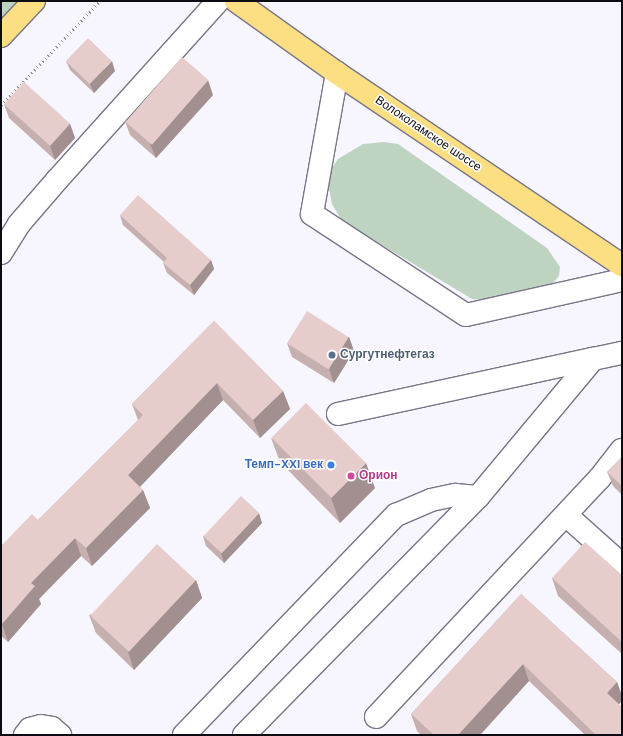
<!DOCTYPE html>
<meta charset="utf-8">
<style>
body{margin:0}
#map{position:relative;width:623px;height:736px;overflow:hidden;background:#f7f6ff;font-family:"DM Sans",sans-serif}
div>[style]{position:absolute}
.green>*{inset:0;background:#bed4c1}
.path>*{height:2.5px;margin-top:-1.25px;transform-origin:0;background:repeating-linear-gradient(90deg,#95959c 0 1px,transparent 0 4px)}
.roads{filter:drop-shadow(1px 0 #777588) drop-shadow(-1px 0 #777588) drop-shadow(0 1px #777588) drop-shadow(0 -1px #777588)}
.minor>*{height:22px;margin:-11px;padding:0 11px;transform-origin:11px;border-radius:11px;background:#fff}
.major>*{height:22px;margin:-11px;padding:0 11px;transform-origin:11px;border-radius:11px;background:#fcdf82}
.wall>*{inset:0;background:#c6b0af}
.shaded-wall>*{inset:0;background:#a1908f}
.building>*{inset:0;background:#e6cdcc;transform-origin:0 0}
.dots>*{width:11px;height:11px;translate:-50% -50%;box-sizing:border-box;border:2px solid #fff;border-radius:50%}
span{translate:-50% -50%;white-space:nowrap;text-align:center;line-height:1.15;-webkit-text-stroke:3px #fff;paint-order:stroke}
.street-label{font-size:12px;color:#0b0b11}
.service-label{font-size:12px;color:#4e5e75;font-weight:700}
.left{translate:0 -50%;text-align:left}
.shop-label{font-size:12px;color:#366cbe;font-weight:700}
.right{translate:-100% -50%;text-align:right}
.hotel-label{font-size:12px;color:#b23c85;font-weight:700}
.frame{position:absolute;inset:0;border:2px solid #0b0b11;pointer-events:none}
</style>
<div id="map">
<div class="green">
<i style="clip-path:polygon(1px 1px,19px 1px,1px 20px)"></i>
<i style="clip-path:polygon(384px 142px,398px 144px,547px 248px,560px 267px,559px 276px,553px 283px,530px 295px,500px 301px,472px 299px,342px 221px,332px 204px,328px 184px,330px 171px,338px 159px,363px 144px)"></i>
</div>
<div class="path">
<i style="left:1px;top:105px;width:144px;rotate:-46.4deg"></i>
</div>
<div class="roads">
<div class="minor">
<i style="left:337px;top:73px;width:143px;rotate:100.1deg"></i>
<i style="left:312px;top:214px;width:184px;rotate:33.3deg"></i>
<i style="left:466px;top:315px;width:160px;rotate:-12.6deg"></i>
<i style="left:1px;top:253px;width:34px;rotate:-58deg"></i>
<i style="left:19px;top:224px;width:58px;rotate:-49.2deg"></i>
<i style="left:57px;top:180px;width:241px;rotate:-48deg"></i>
<i style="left:338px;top:414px;width:261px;rotate:-12.2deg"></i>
<i style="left:566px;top:515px;width:75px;rotate:41.8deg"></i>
<i style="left:376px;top:717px;width:326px;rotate:-46.9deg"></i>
<i style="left:599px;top:479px;width:37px;rotate:-52deg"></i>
<i style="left:25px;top:735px;width:8px;rotate:-50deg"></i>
<i style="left:30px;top:729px;width:11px;rotate:-15deg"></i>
<i style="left:41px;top:726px;width:11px;rotate:10deg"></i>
<i style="left:52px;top:728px;width:11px;rotate:41deg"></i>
<i style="left:184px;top:735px;width:306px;rotate:-46.1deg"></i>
<i style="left:396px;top:515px;width:38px;rotate:-23deg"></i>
<i style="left:431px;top:500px;width:25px;rotate:-12deg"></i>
<i style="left:455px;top:495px;width:23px;rotate:5deg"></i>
<i style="left:244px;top:735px;width:334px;rotate:-45.5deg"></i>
<i style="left:478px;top:497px;width:180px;rotate:-50.2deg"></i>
<i style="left:593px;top:359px;width:30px;rotate:-12deg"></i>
</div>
<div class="major">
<i style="left:236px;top:1px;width:124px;rotate:35.5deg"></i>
<i style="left:337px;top:73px;width:344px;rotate:34deg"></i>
<i style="left:1px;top:36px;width:48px;rotate:-46.7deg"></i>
</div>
</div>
<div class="wall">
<i style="clip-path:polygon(66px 61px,115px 71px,94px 93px,70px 70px)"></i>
<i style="clip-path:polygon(213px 95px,156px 158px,130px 135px,125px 121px)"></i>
<i style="clip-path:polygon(4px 104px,70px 124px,75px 138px,55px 160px,9px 118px)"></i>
<i style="clip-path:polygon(120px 215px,211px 260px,214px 269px,194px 295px,167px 273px,163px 263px,164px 262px,123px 225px)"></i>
<i style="clip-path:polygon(214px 321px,283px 391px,290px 409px,260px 438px,223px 400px,140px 487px,143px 490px,150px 508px,92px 566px,81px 556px,39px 599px,41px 604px,8px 642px,1px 636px,1px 546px,38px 520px,138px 420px,132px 404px)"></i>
<i style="clip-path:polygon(349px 337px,354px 351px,334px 383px,292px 357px,287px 343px)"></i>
<i style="clip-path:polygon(271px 438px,375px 488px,340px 523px,280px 462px)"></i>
<i style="clip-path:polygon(622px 457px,622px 495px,613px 486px,607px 472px)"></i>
<i style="clip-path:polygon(262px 523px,224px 563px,206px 546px,203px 536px)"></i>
<i style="clip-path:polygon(622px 575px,622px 654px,558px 596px,552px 578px)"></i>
<i style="clip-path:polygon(196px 580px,202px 598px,134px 670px,96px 633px,89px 615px)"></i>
<i style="clip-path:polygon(521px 594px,617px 682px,622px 696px,622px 701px,619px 704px,622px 735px,585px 735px,529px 681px,480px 735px,421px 735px,417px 731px,411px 714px)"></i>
</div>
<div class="shaded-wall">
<i style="clip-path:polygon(112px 61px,115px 71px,94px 93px,90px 84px)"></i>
<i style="clip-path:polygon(208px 80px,213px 95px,156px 158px,150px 144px)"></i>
<i style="clip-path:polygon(70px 124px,75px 138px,55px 160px,50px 146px)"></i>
<i style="clip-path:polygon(211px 260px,214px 269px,194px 295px,190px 285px)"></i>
<i style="clip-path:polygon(349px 337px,354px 351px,334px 383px,329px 369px)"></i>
<i style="clip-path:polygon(217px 383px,223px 400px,134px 493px,128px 475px)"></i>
<i style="clip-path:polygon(283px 391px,290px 409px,260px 438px,253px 420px)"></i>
<i style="clip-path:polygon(366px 463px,375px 488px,340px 523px,331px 498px)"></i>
<i style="clip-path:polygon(143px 490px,150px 508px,92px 566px,86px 548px)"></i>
<i style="clip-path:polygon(259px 513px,262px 523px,224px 563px,221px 553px)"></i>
<i style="clip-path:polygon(75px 538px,81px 556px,39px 599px,41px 604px,8px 642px,2px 624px,31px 583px)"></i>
<i style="clip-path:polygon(196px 580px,202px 598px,134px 670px,128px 652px)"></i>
<i style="clip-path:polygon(523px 664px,529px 681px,480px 735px,458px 735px)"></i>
<i style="clip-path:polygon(617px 682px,622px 696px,622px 701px,613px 710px,607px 693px)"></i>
</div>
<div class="building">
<i style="left:88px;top:38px;width:33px;height:32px;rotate:44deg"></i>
<i style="left:182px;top:57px;width:35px;height:86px;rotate:41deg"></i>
<i style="left:24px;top:82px;width:62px;height:30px;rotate:42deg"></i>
<i style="clip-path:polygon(138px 195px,211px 260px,190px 285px,163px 263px,167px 258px,120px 215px)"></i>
<i style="left:307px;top:311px;width:49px;height:38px;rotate:32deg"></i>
<i style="clip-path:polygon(214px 321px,283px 391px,253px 420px,217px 383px,128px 475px,143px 490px,86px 548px,75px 538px,31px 583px,35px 586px,2px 624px,1px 624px,1px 546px,32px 514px,38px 520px,143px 415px,132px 404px)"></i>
<i style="left:306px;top:403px;width:85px;height:49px;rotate:45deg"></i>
<i style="clip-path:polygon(622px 457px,622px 486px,607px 472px)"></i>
<i style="left:241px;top:496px;width:25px;height:55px;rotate:43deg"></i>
<i style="clip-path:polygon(585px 542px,622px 575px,622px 642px,552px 578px)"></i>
<i style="left:157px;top:544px;width:53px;height:98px;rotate:43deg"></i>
<i style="clip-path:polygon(521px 594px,617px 682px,607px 693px,622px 707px,622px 735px,596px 735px,523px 664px,458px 735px,434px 735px,411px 714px)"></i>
</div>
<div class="dots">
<i style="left:332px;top:355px;background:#5c6f8a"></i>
<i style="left:331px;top:465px;background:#3f7fe0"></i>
<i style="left:351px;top:476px;background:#d1479c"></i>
</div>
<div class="street-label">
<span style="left:428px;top:134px;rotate:34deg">Волоколамское шоссе</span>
</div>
<div class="service-label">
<span class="left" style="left:340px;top:355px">Сургутнефтегаз</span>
</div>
<div class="shop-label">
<span class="right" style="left:323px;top:465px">Темп-XXI век</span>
</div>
<div class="hotel-label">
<span class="left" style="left:359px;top:476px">Орион</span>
</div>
<div class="frame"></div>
</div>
